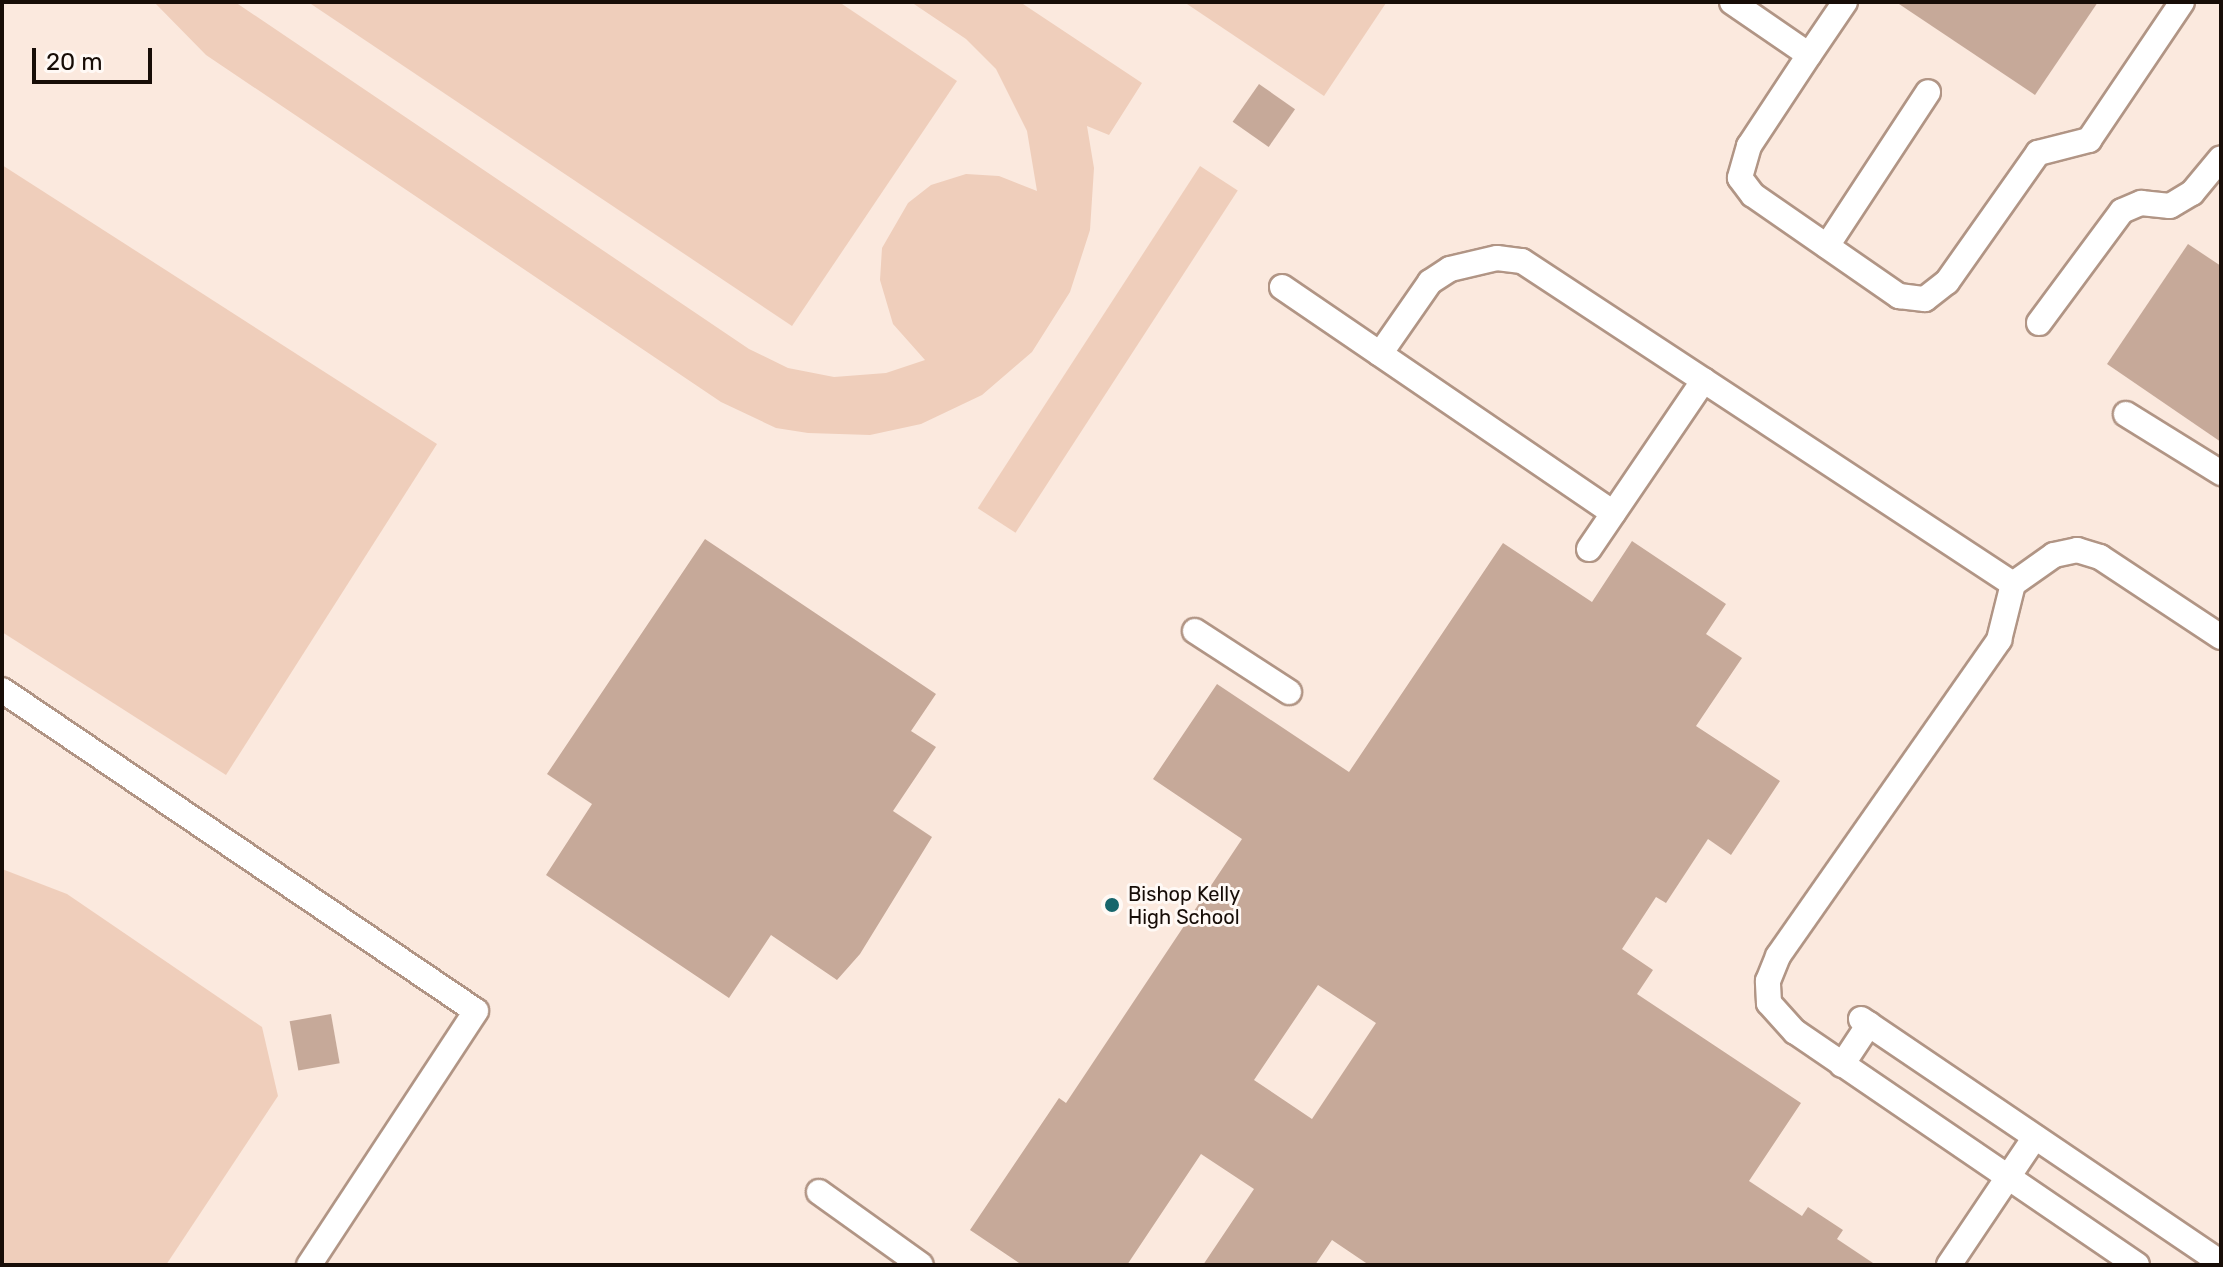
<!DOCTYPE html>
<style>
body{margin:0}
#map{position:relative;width:2223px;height:1267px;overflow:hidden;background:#fbe9de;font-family:Rubik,sans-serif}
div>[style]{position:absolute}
.green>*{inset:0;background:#efcebb;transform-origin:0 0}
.building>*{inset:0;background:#c6a999;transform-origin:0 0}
.roads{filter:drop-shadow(2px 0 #b19585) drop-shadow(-2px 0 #b19585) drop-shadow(0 2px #b19585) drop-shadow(0 -2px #b19585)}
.service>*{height:24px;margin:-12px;padding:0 12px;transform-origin:12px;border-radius:12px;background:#fff}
.dots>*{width:22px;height:22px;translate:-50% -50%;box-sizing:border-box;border:4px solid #fff9f5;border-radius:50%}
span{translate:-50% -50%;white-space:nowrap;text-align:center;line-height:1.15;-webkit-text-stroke:6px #fff9f5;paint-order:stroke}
.poi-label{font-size:20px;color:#170d07}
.left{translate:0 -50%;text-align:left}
.frame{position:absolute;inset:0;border:4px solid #170d07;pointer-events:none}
.scale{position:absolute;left:32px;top:48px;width:120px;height:36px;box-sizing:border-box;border:4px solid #170d07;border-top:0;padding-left:10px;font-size:24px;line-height:28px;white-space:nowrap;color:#170d07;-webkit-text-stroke:6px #fff9f5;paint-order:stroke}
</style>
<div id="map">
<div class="green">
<i style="clip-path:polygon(154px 2px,235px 2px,749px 349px,788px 368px,834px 377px,886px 373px,925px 360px,893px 324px,880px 280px,882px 248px,908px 203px,931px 185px,966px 174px,999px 176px,1037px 191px,1027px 131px,996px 69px,966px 39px,911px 2px,1020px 2px,1142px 83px,1109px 135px,1087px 126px,1094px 168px,1090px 230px,1070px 292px,1032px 352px,982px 395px,921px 424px,870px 435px,808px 433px,776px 428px,721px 402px,206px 55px)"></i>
<i style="clip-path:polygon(308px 2px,839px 2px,957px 81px,792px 326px)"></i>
<i style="clip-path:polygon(1184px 2px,1384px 2px,1386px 3px,1324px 96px)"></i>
<i style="clip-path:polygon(2px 165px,437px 444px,226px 775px,2px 632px)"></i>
<i style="left:1200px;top:166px;width:45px;height:408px;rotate:33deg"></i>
<i style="clip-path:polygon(2px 869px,67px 894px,262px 1027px,278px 1096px,166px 1265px,2px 1265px)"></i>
</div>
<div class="building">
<i style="clip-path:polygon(1896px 2px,2098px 2px,2035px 95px)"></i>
<i style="left:1259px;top:84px;width:44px;height:46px;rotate:35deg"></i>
<i style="clip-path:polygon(2188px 244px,2221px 266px,2221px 442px,2107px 364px)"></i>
<i style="clip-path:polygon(705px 539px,936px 694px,911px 731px,936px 747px,893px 811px,932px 837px,860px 954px,837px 980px,771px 935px,729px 998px,546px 875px,592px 804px,547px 774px)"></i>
<i style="clip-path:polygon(evenodd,1632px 541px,1726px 604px,1706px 634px,1742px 658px,1696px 726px,1780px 781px,1731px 855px,1708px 839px,1666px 903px,1656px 897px,1622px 949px,1653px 970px,1637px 994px,1801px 1103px,1749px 1181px,1802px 1216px,1808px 1207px,1843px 1230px,1837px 1239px,1876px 1265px,1369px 1265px,1332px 1240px,1315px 1265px,1203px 1265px,1254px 1189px,1201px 1154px,1127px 1265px,1022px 1265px,970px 1230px,1059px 1098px,1066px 1103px,1242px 839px,1153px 779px,1217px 684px,1349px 772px,1503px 543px,1592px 602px,1632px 541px,1318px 985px,1376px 1023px,1312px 1119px,1254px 1080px,1318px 985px)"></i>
<i style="left:331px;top:1014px;width:50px;height:42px;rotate:80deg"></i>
</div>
<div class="roads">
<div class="service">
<i style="left:1732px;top:2px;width:93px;rotate:34.5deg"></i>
<i style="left:1809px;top:55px;width:64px;rotate:-55.8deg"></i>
<i style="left:1809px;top:55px;width:109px;rotate:123.4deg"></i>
<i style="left:1749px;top:146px;width:33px;rotate:106deg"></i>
<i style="left:1740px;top:178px;width:21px;rotate:53deg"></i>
<i style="left:1753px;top:195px;width:178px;rotate:34.7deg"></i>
<i style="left:1899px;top:296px;width:26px;rotate:7deg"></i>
<i style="left:1925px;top:299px;width:28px;rotate:-38deg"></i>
<i style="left:1947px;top:282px;width:158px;rotate:-54.8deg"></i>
<i style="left:2038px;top:153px;width:53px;rotate:-14.3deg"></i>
<i style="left:2089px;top:140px;width:166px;rotate:-56deg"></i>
<i style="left:1827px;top:246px;width:184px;rotate:-56.7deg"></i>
<i style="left:1282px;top:287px;width:401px;rotate:34.3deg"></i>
<i style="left:2039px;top:323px;width:139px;rotate:-53.5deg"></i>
<i style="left:2122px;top:211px;width:21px;rotate:-23deg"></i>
<i style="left:2141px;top:203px;width:29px;rotate:6deg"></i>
<i style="left:2170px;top:206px;width:26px;rotate:-31deg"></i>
<i style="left:2192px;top:193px;width:45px;rotate:-50.4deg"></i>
<i style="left:1380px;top:354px;width:88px;rotate:-55.2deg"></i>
<i style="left:1430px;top:282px;width:24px;rotate:-33deg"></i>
<i style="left:1450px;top:269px;width:48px;rotate:-13.2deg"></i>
<i style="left:1497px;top:258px;width:25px;rotate:7deg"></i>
<i style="left:1522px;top:261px;width:588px;rotate:33.34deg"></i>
<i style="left:2126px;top:414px;width:112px;rotate:31.8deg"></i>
<i style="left:1589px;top:549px;width:204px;rotate:-55.8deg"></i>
<i style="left:1195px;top:631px;width:112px;rotate:33deg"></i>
<i style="left:2px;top:690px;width:572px;rotate:34.11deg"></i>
<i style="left:476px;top:1011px;width:304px;rotate:123.3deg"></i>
<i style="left:1861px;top:1019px;width:435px;rotate:34.1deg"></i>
<i style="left:1842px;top:1065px;width:49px;rotate:-56.6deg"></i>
<i style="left:819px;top:1192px;width:125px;rotate:35.6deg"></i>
<i style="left:1949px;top:1265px;width:154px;rotate:-56.1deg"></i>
<i style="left:2137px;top:1265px;width:414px;rotate:-145.7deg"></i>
<i style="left:1795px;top:1032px;width:39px;rotate:-132deg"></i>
<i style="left:1769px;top:1003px;width:22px;rotate:-93deg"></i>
<i style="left:1768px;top:981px;width:27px;rotate:-68deg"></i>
<i style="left:1778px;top:956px;width:386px;rotate:-55deg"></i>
<i style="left:1999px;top:640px;width:58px;rotate:-76deg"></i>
<i style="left:2013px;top:584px;width:50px;rotate:-35.3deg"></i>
<i style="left:2054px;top:555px;width:24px;rotate:-12deg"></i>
<i style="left:2077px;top:550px;width:24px;rotate:17deg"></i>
<i style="left:2100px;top:557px;width:145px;rotate:33.5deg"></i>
</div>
</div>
<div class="dots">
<i style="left:1112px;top:905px;background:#17656b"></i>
</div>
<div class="poi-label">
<span class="left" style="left:1128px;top:906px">Bishop Kelly<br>High School</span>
</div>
<div class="frame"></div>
<div class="scale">20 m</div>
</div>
